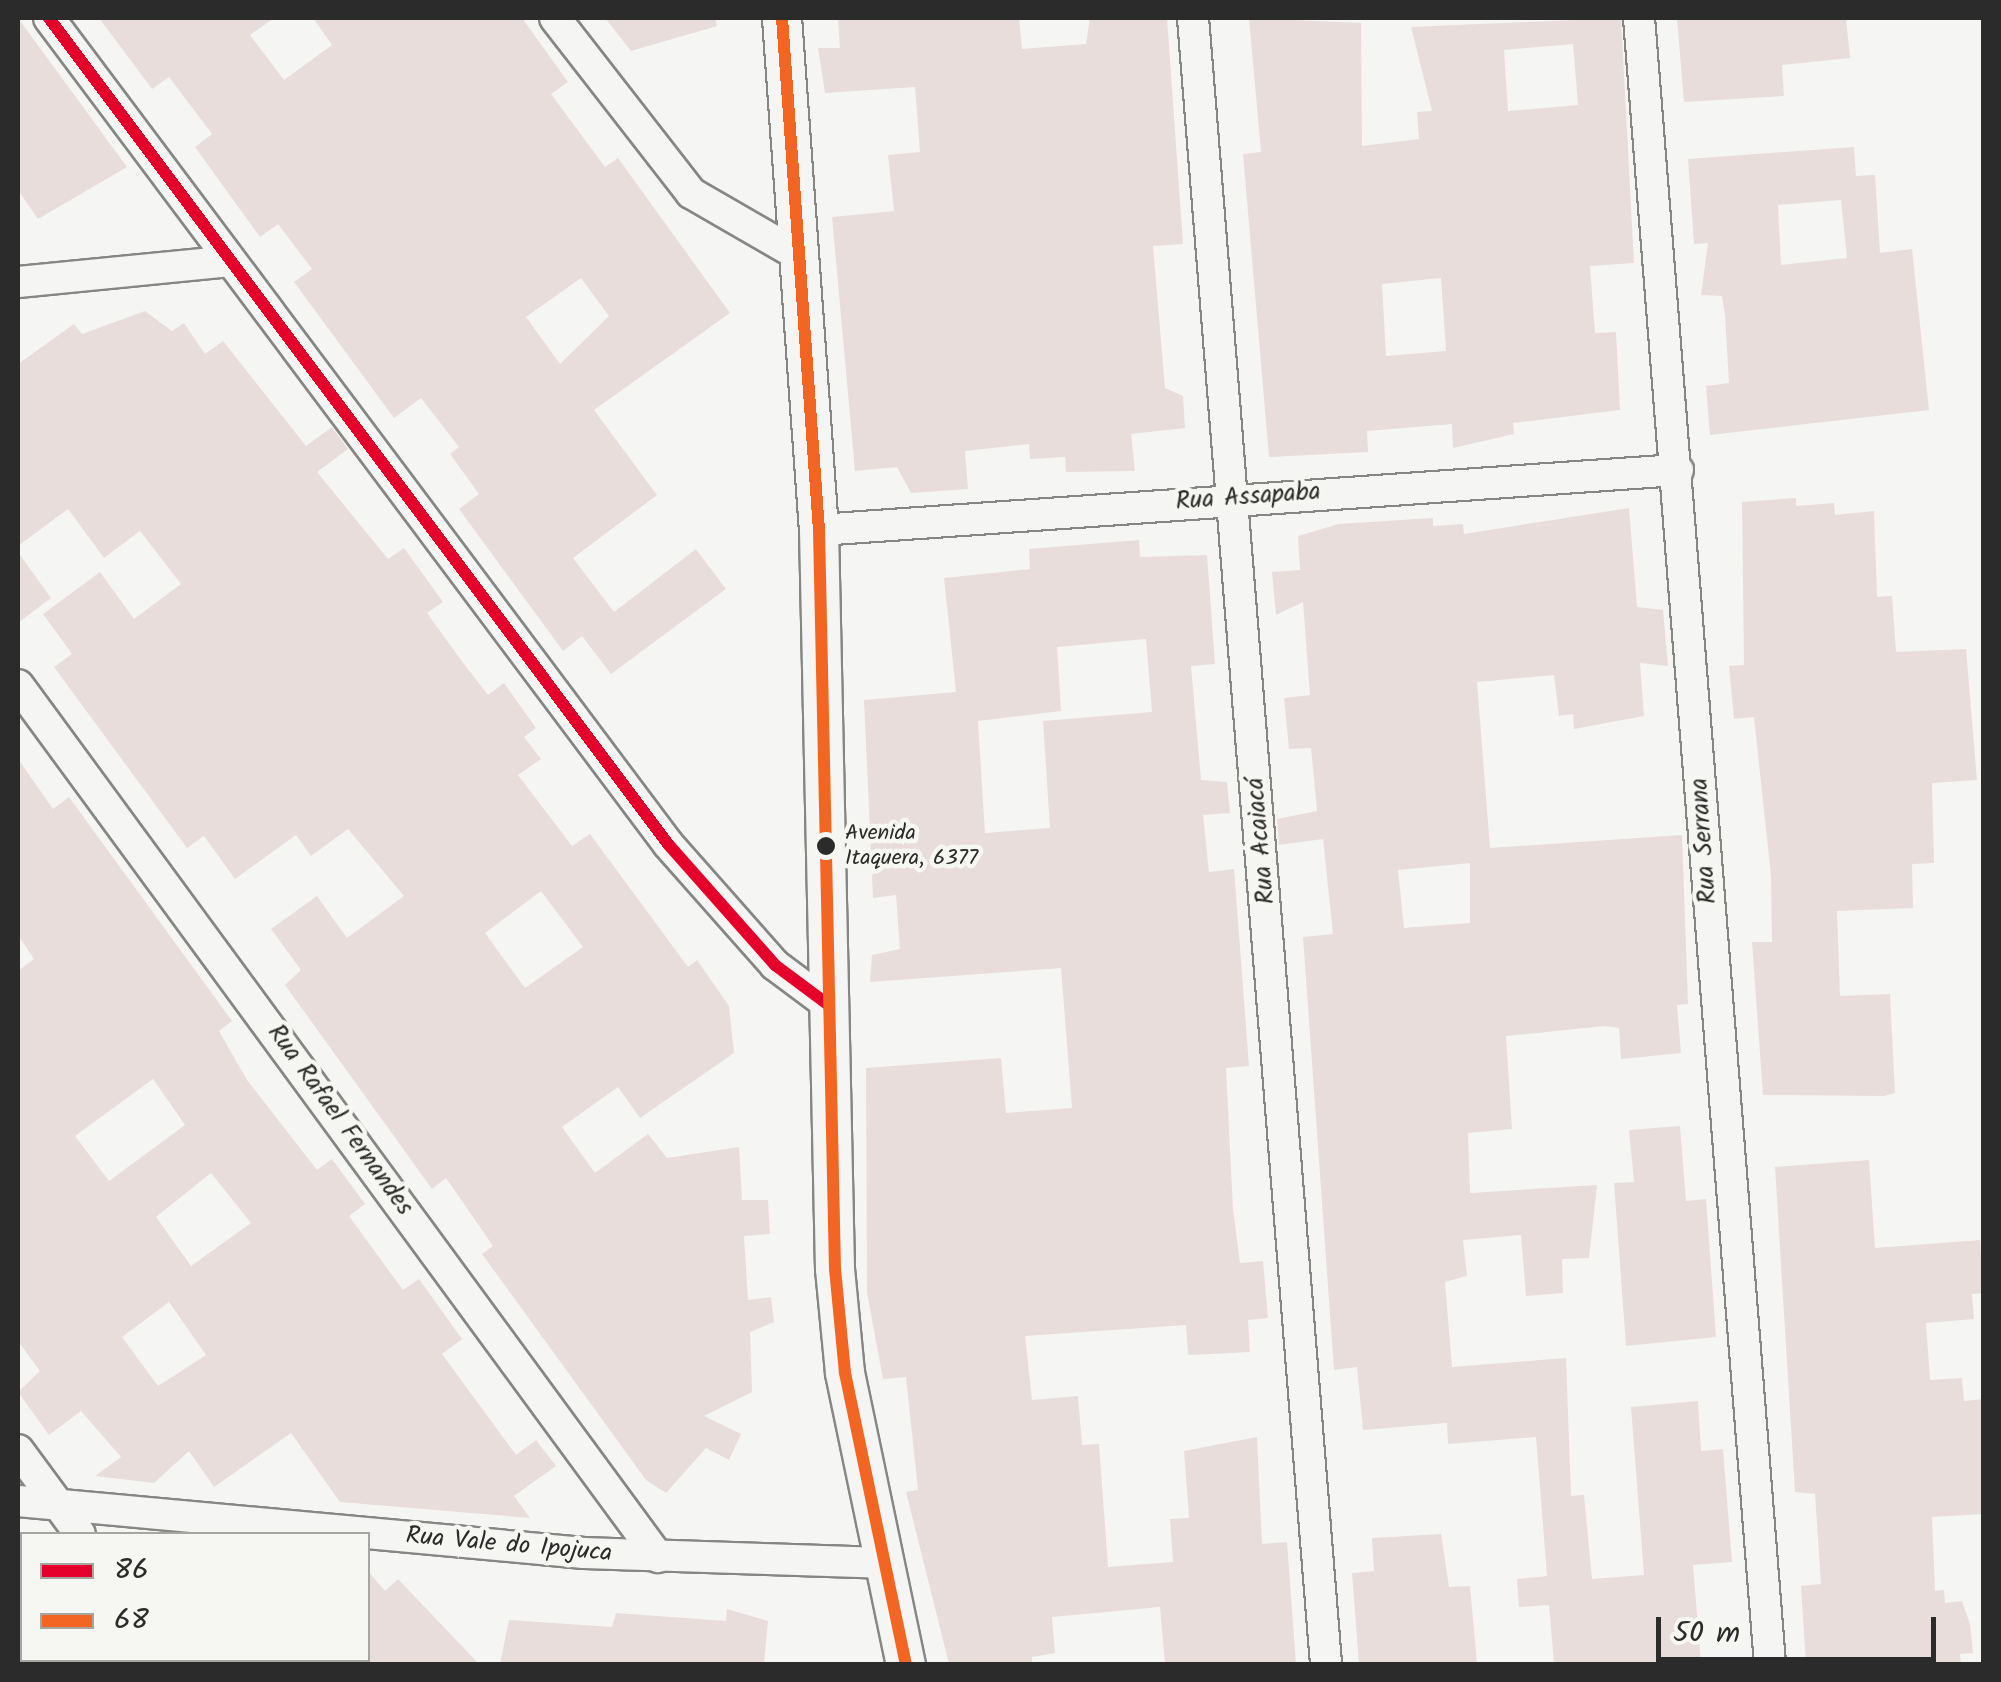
<!DOCTYPE html>
<meta charset="utf-8">
<style>
body{margin:0}
#map{position:relative;width:2001px;height:1682px;overflow:hidden;background:#f5f5f3;font-family:Kalam,sans-serif}
div>[style]{position:absolute}
.building>*{inset:0;background:#e9dddb}
.roads{filter:drop-shadow(2px 0 #868685) drop-shadow(-2px 0 #868685) drop-shadow(0 2px #868685) drop-shadow(0 -2px #868685)}
.minor>*{height:30px;margin:-15px;padding:0 15px;transform-origin:15px;border-radius:15px;background:#f5f5f3}
.tertiary>*{height:38px;margin:-19px;padding:0 19px;transform-origin:19px;border-radius:19px;background:#f5f5f3}
.bus-1>*{height:12px;margin:-6px;padding:0 6px;transform-origin:6px;border-radius:6px;background:#e4002b}
.bus-2>*{height:12px;margin:-6px;padding:0 6px;transform-origin:6px;border-radius:6px;background:#f26522}
.dots>*{width:28px;height:28px;translate:-50% -50%;box-sizing:border-box;border:5px solid #f6f6f2;border-radius:50%}
span{translate:-50% -50%;white-space:nowrap;text-align:center;line-height:1.15;-webkit-text-stroke:9px #f6f6f2;paint-order:stroke}
.bus-label{font-size:22px;color:#2b2b2b}
.left{translate:0 -50%;text-align:left}
.street-label{font-size:25px;color:#2b2b2b}
.frame{position:absolute;inset:0;border:20px solid #2b2b2b;pointer-events:none}
.legend{position:absolute;left:20px;top:1532px;width:350px;height:130px;box-sizing:border-box;background:#f6f6f2;border:2px solid #a5a5a2;margin:0;padding:12px 18px;list-style:none;font-size:30px;color:#2b2b2b}
.legend li{display:flex;align-items:center;gap:20px;height:50px}
.legend b{width:50px;border:2px solid #a5a5a2}
.scale{position:absolute;left:1656px;top:1617px;width:280px;height:45px;box-sizing:border-box;border:5px solid #2b2b2b;border-top:0;padding-left:12px;font-size:30px;line-height:35px;white-space:nowrap;color:#2b2b2b;-webkit-text-stroke:8px #f6f6f2;paint-order:stroke}
</style>
<div id="map">
<div class="building">
<i style="clip-path:polygon(18px 18px,127px 167px,38px 219px,18px 190px)"></i>
<i style="clip-path:polygon(evenodd,99px 18px,274px 18px,250px 35px,284px 80px,332px 45px,313px 18px,522px 18px,568px 82px,551px 94px,605px 167px,618px 158px,730px 313px,594px 410px,657px 495px,573px 558px,614px 612px,696px 549px,726px 589px,611px 674px,582px 636px,563px 651px,459px 509px,479px 494px,450px 454px,459px 447px,421px 398px,394px 418px,294px 282px,312px 269px,278px 224px,260px 237px,195px 147px,212px 134px,169px 77px,152px 89px,99px 18px,581px 278px,609px 316px,560px 364px,526px 317px,581px 278px)"></i>
<i style="clip-path:polygon(605px 18px,715px 18px,717px 26px,631px 51px)"></i>
<i style="clip-path:polygon(838px 18px,1019px 18px,1022px 49px,1086px 44px,1090px 18px,1167px 18px,1183px 244px,1153px 246px,1165px 388px,1183px 396px,1185px 428px,1131px 434px,1135px 471px,1066px 472px,1065px 457px,1030px 459px,1029px 444px,965px 451px,968px 489px,911px 493px,897px 467px,855px 471px,832px 217px,894px 211px,888px 155px,920px 152px,915px 87px,825px 93px,818px 48px,840px 48px)"></i>
<i style="clip-path:polygon(evenodd,1249px 18px,1361px 23px,1362px 146px,1419px 139px,1417px 112px,1432px 111px,1411px 27px,1621px 18px,1634px 263px,1590px 266px,1595px 333px,1616px 332px,1620px 410px,1513px 423px,1514px 434px,1453px 448px,1452px 424px,1367px 431px,1368px 452px,1269px 457px,1243px 154px,1261px 152px,1249px 18px,1573px 44px,1578px 105px,1508px 111px,1504px 50px,1573px 44px,1249px 18px,1441px 278px,1446px 351px,1386px 356px,1382px 284px,1441px 278px)"></i>
<i style="clip-path:polygon(1677px 18px,1846px 18px,1850px 58px,1782px 65px,1784px 96px,1684px 102px)"></i>
<i style="clip-path:polygon(evenodd,1854px 147px,1856px 176px,1875px 175px,1880px 253px,1912px 249px,1929px 410px,1710px 435px,1706px 386px,1729px 383px,1725px 315px,1722px 296px,1701px 295px,1708px 243px,1694px 244px,1688px 159px,1854px 147px,1841px 200px,1847px 258px,1781px 265px,1778px 205px,1841px 200px)"></i>
<i style="clip-path:polygon(evenodd,145px 311px,172px 331px,184px 323px,205px 354px,223px 341px,306px 446px,332px 427px,348px 449px,317px 472px,388px 559px,404px 548px,443px 602px,427px 613px,461px 660px,488px 695px,504px 683px,536px 728px,524px 737px,541px 759px,518px 775px,572px 846px,590px 834px,688px 967px,697px 960px,729px 1006px,734px 1053px,640px 1118px,618px 1087px,562px 1127px,595px 1173px,648px 1134px,667px 1158px,739px 1147px,742px 1200px,768px 1200px,770px 1234px,744px 1236px,748px 1300px,771px 1297px,774px 1322px,750px 1332px,752px 1392px,704px 1416px,741px 1434px,729px 1460px,706px 1448px,666px 1493px,646px 1480px,482px 1254px,493px 1246px,446px 1178px,432px 1189px,285px 985px,301px 970px,271px 929px,317px 896px,347px 938px,404px 896px,348px 829px,311px 856px,296px 835px,235px 879px,204px 836px,187px 848px,54px 667px,72px 654px,43px 614px,100px 572px,134px 619px,181px 584px,140px 531px,104px 558px,68px 509px,18px 546px,18px 364px,74px 324px,82px 334px,145px 311px,541px 891px,583px 947px,525px 988px,485px 933px,541px 891px)"></i>
<i style="clip-path:polygon(1796px 498px,1796px 506px,1834px 503px,1835px 515px,1874px 511px,1877px 597px,1892px 596px,1896px 652px,1966px 649px,1977px 780px,1932px 783px,1934px 863px,1912px 864px,1913px 908px,1837px 911px,1840px 996px,1890px 994px,1895px 1093px,1884px 1096px,1763px 1095px,1752px 942px,1772px 942px,1771px 876px,1754px 717px,1734px 719px,1729px 666px,1744px 665px,1742px 502px)"></i>
<i style="clip-path:polygon(evenodd,1629px 508px,1637px 607px,1663px 610px,1668px 666px,1640px 663px,1644px 716px,1574px 729px,1573px 714px,1559px 716px,1554px 675px,1477px 682px,1490px 848px,1682px 835px,1688px 1004px,1677px 1005px,1681px 1053px,1621px 1059px,1619px 1028px,1605px 1026px,1506px 1036px,1512px 1129px,1468px 1133px,1470px 1193px,1597px 1185px,1589px 1258px,1562px 1259px,1563px 1293px,1526px 1296px,1521px 1235px,1463px 1240px,1467px 1276px,1445px 1282px,1452px 1367px,1566px 1358px,1571px 1496px,1584px 1495px,1592px 1579px,1644px 1575px,1631px 1407px,1698px 1401px,1701px 1451px,1723px 1449px,1732px 1562px,1693px 1565px,1701px 1664px,1554px 1664px,1549px 1605px,1519px 1607px,1517px 1579px,1547px 1576px,1536px 1437px,1448px 1444px,1447px 1423px,1363px 1430px,1357px 1367px,1334px 1370px,1303px 937px,1333px 934px,1323px 839px,1279px 845px,1277px 819px,1317px 811px,1311px 748px,1289px 749px,1284px 698px,1310px 695px,1303px 602px,1276px 615px,1272px 572px,1300px 570px,1298px 536px,1339px 524px,1433px 518px,1433px 526px,1463px 524px,1464px 534px,1629px 508px,1470px 863px,1470px 923px,1404px 928px,1398px 870px,1470px 863px)"></i>
<i style="clip-path:polygon(evenodd,1139px 540px,1140px 557px,1207px 555px,1215px 664px,1191px 666px,1201px 780px,1227px 782px,1230px 813px,1203px 815px,1209px 872px,1234px 869px,1249px 1066px,1226px 1068px,1233px 1209px,1240px 1263px,1263px 1261px,1268px 1318px,1248px 1320px,1250px 1352px,1211px 1354px,1188px 1355px,1186px 1325px,1025px 1336px,1032px 1400px,1078px 1396px,1082px 1445px,1099px 1444px,1108px 1567px,1173px 1562px,1170px 1519px,1189px 1518px,1184px 1451px,1257px 1437px,1262px 1544px,1287px 1542px,1296px 1664px,1165px 1664px,1160px 1607px,1052px 1617px,1055px 1653px,1032px 1657px,1032px 1664px,949px 1664px,906px 1492px,918px 1490px,906px 1377px,883px 1379px,867px 1293px,866px 1068px,1001px 1058px,1006px 1113px,1072px 1108px,1061px 968px,870px 982px,872px 955px,900px 949px,896px 895px,873px 898px,864px 700px,956px 692px,944px 578px,1030px 569px,1029px 549px,1139px 540px,1146px 639px,1152px 712px,1043px 721px,1050px 828px,985px 833px,978px 721px,1061px 711px,1057px 647px,1146px 639px)"></i>
<i style="clip-path:polygon(18px 552px,51px 598px,18px 623px)"></i>
<i style="clip-path:polygon(evenodd,18px 759px,53px 809px,69px 797px,232px 1021px,219px 1031px,247px 1080px,317px 1170px,332px 1159px,365px 1204px,349px 1216px,403px 1290px,419px 1279px,462px 1339px,442px 1354px,516px 1455px,536px 1440px,556px 1466px,514px 1496px,530px 1518px,340px 1502px,291px 1433px,214px 1487px,189px 1451px,154px 1483px,95px 1476px,121px 1457px,81px 1411px,49px 1435px,18px 1392px,40px 1371px,18px 1341px,18px 971px,34px 959px,18px 935px,18px 759px,153px 1079px,185px 1125px,109px 1181px,75px 1136px,153px 1079px,18px 759px,211px 1173px,251px 1223px,191px 1266px,156px 1217px,211px 1173px,18px 759px,169px 1302px,206px 1355px,158px 1386px,122px 1337px,169px 1302px)"></i>
<i style="clip-path:polygon(1680px 1126px,1686px 1201px,1706px 1199px,1716px 1337px,1626px 1346px,1614px 1183px,1634px 1182px,1629px 1130px)"></i>
<i style="clip-path:polygon(1869px 1160px,1875px 1248px,1980px 1240px,1984px 1293px,1972px 1294px,1974px 1319px,1926px 1323px,1930px 1380px,1962px 1378px,1964px 1401px,1984px 1399px,1984px 1514px,1932px 1517px,1935px 1591px,1944px 1590px,1945px 1603px,1962px 1601px,1970px 1624px,1973px 1653px,1960px 1654px,1961px 1664px,1806px 1664px,1801px 1586px,1821px 1584px,1815px 1494px,1795px 1492px,1775px 1167px)"></i>
<i style="clip-path:polygon(1441px 1534px,1449px 1587px,1470px 1586px,1477px 1664px,1359px 1664px,1352px 1573px,1374px 1571px,1372px 1538px)"></i>
<i style="clip-path:polygon(368px 1571px,385px 1591px,398px 1579px,479px 1664px,368px 1664px)"></i>
<i style="clip-path:polygon(727px 1609px,768px 1621px,764px 1664px,500px 1664px,509px 1620px,612px 1627px,616px 1613px,726px 1621px)"></i>
</div>
<div class="roads">
<div class="minor">
<i style="left:49px;top:18px;width:1032px;rotate:53.15deg"></i>
<i style="left:668px;top:844px;width:162px;rotate:48.5deg"></i>
<i style="left:775px;top:965px;width:64px;rotate:36.7deg"></i>
<i style="left:555px;top:18px;width:222px;rotate:52.1deg"></i>
<i style="left:691px;top:193px;width:120px;rotate:30deg"></i>
<i style="left:1193px;top:18px;width:1651px;rotate:85.38deg"></i>
<i style="left:1639px;top:18px;width:1651px;rotate:85.45deg"></i>
<i style="left:18px;top:282px;width:206px;rotate:-5.6deg"></i>
<i style="left:819px;top:530px;width:861px;rotate:-4deg"></i>
<i style="left:18px;top:685px;width:1082px;rotate:53.72deg"></i>
<i style="left:18px;top:1450px;width:104px;rotate:53.6deg"></i>
<i style="left:18px;top:1501px;width:568px;rotate:5.25deg"></i>
<i style="left:584px;top:1553px;width:298px;rotate:1.9deg"></i>
<i style="left:178px;top:1660px;width:6px;rotate:39deg"></i>
</div>
<div class="tertiary">
<i style="left:782px;top:18px;width:513px;rotate:85.87deg"></i>
<i style="left:819px;top:530px;width:739px;rotate:88.76deg"></i>
<i style="left:835px;top:1269px;width:104px;rotate:84.5deg"></i>
<i style="left:845px;top:1373px;width:297px;rotate:78.2deg"></i>
</div>
</div>
<div class="bus-1">
<i style="left:49px;top:18px;width:1032px;rotate:53.15deg"></i>
<i style="left:668px;top:844px;width:162px;rotate:48.5deg"></i>
<i style="left:775px;top:965px;width:64px;rotate:36.7deg"></i>
</div>
<div class="bus-2">
<i style="left:782px;top:18px;width:513px;rotate:85.87deg"></i>
<i style="left:819px;top:530px;width:739px;rotate:88.76deg"></i>
<i style="left:835px;top:1269px;width:104px;rotate:84.5deg"></i>
<i style="left:845px;top:1373px;width:297px;rotate:78.2deg"></i>
</div>
<div class="dots">
<i style="left:826px;top:846px;background:#2b2b2b"></i>
</div>
<div class="bus-label">
<span class="left" style="left:845px;top:846px">Avenida<br>Itaquera, 6377</span>
</div>
<div class="street-label">
<span style="left:1248px;top:497px;rotate:-4deg">Rua Assapaba</span>
<span style="left:1261px;top:841px;rotate:-95deg">Rua Acaiacá</span>
<span style="left:1704px;top:841px;rotate:-94deg">Rua Serrana</span>
<span style="left:340px;top:1120px;rotate:54deg">Rua Rafael Fernandes</span>
<span style="left:509px;top:1545px;rotate:5deg">Rua Vale do Ipojuca</span>
</div>
<div class="frame"></div>
<ul class="legend">
<li><b style="height:12px;background:#e4002b"></b>86</li>
<li><b style="height:12px;background:#f26522"></b>68</li>
</ul>
<div class="scale">50 m</div>
</div>
